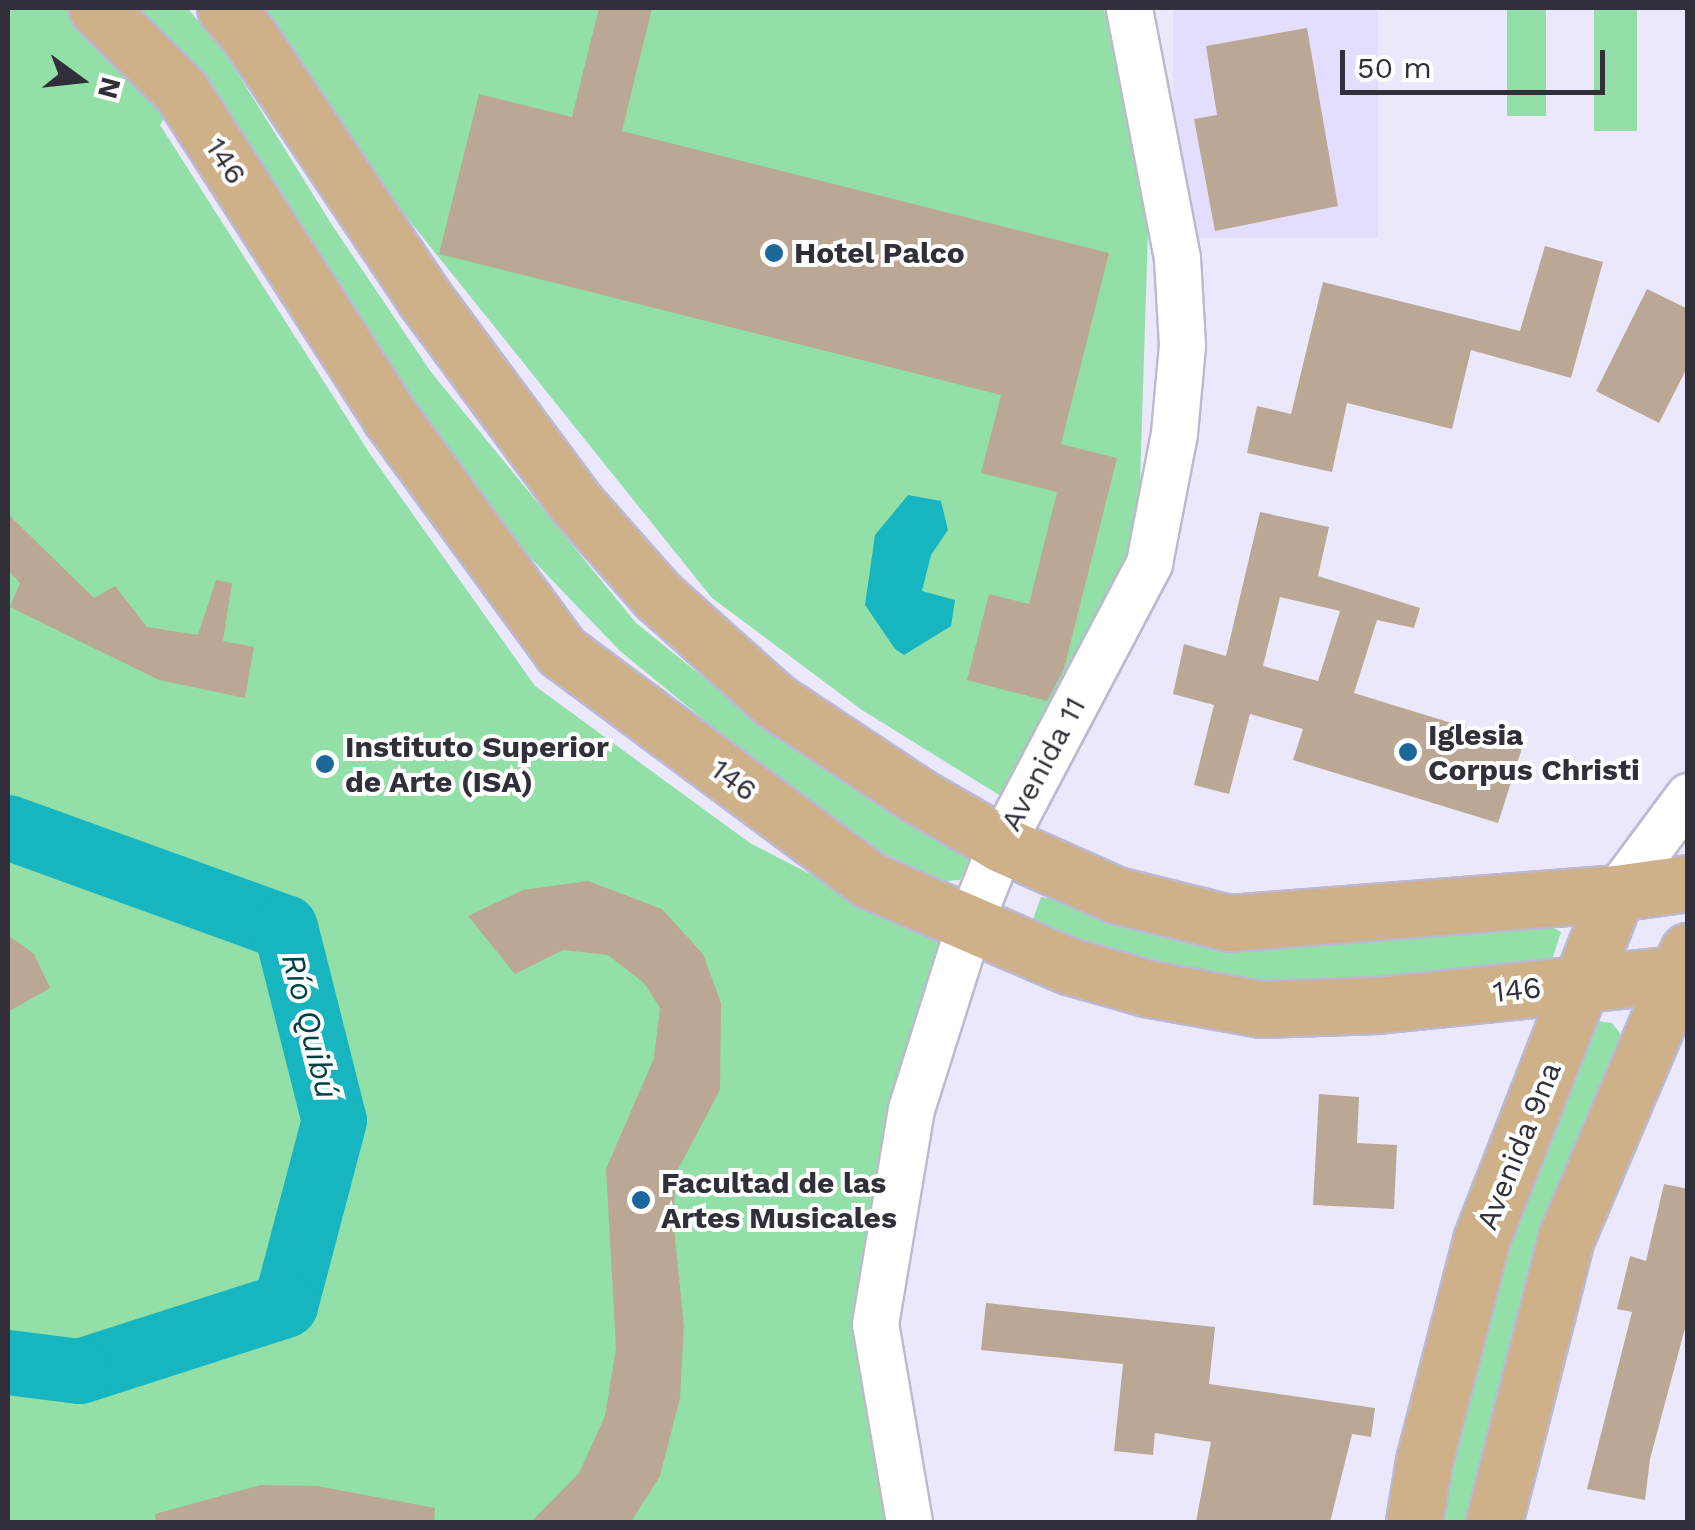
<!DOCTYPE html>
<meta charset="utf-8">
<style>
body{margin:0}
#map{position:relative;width:1695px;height:1530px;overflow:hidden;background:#ebe8fc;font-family:"Work Sans",sans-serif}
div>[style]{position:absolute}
.built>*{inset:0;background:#e4defe;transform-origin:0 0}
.green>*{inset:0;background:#93dfa8;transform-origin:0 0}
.water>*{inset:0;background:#16b5c0}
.river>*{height:65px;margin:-32.5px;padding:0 32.5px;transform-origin:32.5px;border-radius:32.5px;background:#16b5c0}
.building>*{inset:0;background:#baa895}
.roads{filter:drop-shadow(2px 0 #bcb8d0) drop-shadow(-2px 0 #bcb8d0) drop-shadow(0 2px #bcb8d0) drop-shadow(0 -2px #bcb8d0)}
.minor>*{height:45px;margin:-22.5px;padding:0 22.5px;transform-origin:22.5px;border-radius:22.5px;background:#fff}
.major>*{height:55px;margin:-27.5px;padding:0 27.5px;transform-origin:27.5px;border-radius:27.5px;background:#ceb089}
.dots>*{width:28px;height:28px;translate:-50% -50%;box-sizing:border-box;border:5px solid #fff;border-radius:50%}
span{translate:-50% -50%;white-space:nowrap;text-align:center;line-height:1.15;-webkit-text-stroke:8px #fff;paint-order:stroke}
.street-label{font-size:30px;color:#312f39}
.poi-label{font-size:30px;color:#312f39;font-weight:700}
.left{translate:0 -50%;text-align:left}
.water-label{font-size:32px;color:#004146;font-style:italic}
.frame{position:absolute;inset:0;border:10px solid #312f39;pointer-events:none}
.north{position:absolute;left:30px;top:30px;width:100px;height:100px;-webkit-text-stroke:8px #fff;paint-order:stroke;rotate:105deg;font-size:28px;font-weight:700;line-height:40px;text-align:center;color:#312f39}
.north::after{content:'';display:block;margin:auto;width:35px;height:45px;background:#312f39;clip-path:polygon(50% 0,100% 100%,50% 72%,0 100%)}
.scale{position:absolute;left:1340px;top:50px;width:265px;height:45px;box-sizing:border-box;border:5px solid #312f39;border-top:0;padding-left:12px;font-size:30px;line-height:35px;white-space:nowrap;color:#312f39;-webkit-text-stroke:8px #fff;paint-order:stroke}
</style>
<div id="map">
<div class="built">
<i style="left:1173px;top:8px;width:205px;height:230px"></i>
</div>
<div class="green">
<i style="clip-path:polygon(8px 8px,97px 8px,181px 91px,160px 125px,370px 454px,535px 686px,750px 843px,952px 947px,875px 1324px,909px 1522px,8px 1522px)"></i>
<i style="clip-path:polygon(139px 8px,187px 8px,222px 48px,332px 225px,431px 372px,636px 623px,775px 735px,970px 859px,960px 880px,945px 881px,882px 853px,764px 769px,620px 651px,527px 554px,406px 397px)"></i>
<i style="clip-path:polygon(266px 8px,1104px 8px,1148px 231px,1138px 546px,1012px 803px,862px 710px,712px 598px,380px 184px)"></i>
<i style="left:1507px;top:8px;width:39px;height:108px"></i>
<i style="left:1594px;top:8px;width:43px;height:123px"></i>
<i style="clip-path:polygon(1041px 897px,1069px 901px,1201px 943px,1245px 950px,1550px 926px,1561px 932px,1551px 963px,1536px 969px,1332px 981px,1224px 981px,1042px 937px,1032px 922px)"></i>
<i style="clip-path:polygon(1598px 1021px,1612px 1023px,1620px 1033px,1618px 1053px,1534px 1254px,1488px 1428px,1469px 1522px,1440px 1522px,1459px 1429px,1518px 1217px,1589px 1031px)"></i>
</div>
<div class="water">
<i style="clip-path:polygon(908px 495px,941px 501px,948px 530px,931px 555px,922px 591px,955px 600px,951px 626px,904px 655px,895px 649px,865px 605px,875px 535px)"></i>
</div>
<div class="river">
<i style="left:8px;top:827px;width:294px;rotate:19.9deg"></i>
<i style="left:285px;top:927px;width:199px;rotate:75.8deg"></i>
<i style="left:334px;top:1120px;width:191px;rotate:104.8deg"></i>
<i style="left:285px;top:1305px;width:216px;rotate:162.2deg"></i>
<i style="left:79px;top:1371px;width:72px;rotate:-172.8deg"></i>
</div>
<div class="building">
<i style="clip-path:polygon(599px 8px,652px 8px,622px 131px,1109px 253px,1061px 444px,1117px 458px,1064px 669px,1047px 701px,967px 680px,989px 594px,1029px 604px,1057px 492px,981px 473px,1001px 395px,439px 254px,479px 94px,572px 117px)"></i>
<i style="clip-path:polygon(1307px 28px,1338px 206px,1215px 231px,1194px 119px,1217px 115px,1206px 46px)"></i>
<i style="clip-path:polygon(1545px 246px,1603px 262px,1571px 378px,1471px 350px,1452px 429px,1347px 403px,1332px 472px,1247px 453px,1257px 406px,1291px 414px,1323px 282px,1520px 331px)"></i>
<i style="clip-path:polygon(1647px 289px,1688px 309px,1688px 366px,1659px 423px,1596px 391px)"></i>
<i style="clip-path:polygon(evenodd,1260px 512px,1329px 527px,1318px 576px,1420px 608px,1414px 628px,1377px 620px,1354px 693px,1523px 745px,1498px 823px,1293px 760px,1303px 729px,1250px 714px,1229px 794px,1194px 785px,1214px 705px,1173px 694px,1184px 644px,1226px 656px,1260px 512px,1280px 597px,1340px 611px,1318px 681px,1263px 666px,1280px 597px)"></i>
<i style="clip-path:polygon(8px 514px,94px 598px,115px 586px,147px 627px,198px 635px,216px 580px,232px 583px,223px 641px,254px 647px,245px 698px,159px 680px,10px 607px,20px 583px,8px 570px)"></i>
<i style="clip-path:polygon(588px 881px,662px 909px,703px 954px,721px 1003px,720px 1090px,675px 1175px,674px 1228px,684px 1326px,680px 1398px,660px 1476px,631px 1522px,531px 1522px,579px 1473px,605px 1416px,616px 1348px,606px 1169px,654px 1058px,660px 1008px,644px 983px,608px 955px,563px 950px,515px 974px,468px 916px,523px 890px)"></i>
<i style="clip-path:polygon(8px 935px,34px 954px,50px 988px,8px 1012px)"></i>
<i style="clip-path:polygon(1319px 1094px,1359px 1097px,1357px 1143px,1397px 1145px,1394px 1209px,1313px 1205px)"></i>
<i style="clip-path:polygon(1664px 1184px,1688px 1189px,1688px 1317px,1650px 1459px,1645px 1500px,1587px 1489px,1632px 1312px,1617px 1309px,1630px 1256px,1646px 1261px)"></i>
<i style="clip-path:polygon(986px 1303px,1215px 1327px,1209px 1384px,1375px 1408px,1371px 1437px,1352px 1434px,1330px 1522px,1196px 1522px,1211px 1442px,1155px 1433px,1153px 1455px,1114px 1451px,1123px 1364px,981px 1350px)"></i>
<i style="clip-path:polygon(261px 1485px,317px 1486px,435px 1508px,434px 1522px,156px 1522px,155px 1514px)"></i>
</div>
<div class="roads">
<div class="minor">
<i style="left:1616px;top:893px;width:121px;rotate:-53.4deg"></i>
<i style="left:909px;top:1522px;width:201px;rotate:-99.7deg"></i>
<i style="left:875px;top:1324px;width:218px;rotate:-80.5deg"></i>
<i style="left:911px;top:1109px;width:193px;rotate:-72.5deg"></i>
<i style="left:969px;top:925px;width:87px;rotate:-68.4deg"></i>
<i style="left:1001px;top:844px;width:318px;rotate:-62.2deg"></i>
<i style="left:1149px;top:563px;width:132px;rotate:-79.1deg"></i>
<i style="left:1174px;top:433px;width:88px;rotate:-84.8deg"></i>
<i style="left:1182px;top:345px;width:87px;rotate:-93.3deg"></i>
<i style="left:1177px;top:258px;width:255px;rotate:-100.9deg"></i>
</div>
<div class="major">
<i style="left:97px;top:8px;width:118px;rotate:44.7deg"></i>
<i style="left:181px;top:91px;width:387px;rotate:57.3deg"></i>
<i style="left:390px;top:417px;width:290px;rotate:53.8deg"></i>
<i style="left:561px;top:651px;width:384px;rotate:36.6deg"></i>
<i style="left:869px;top:880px;width:218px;rotate:23.3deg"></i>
<i style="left:1069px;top:966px;width:84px;rotate:15.9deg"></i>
<i style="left:1150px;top:989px;width:113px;rotate:10.2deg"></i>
<i style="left:1261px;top:1009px;width:117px;rotate:-2deg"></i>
<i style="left:1378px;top:1005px;width:312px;rotate:-5.9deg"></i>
<i style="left:225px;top:8px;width:33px;rotate:49deg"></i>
<i style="left:247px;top:33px;width:320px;rotate:56.2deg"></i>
<i style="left:425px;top:299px;width:252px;rotate:53.5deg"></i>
<i style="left:575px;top:502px;width:125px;rotate:48.6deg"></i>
<i style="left:658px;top:596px;width:157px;rotate:41.9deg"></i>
<i style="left:775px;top:701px;width:172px;rotate:33.6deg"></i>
<i style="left:918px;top:796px;width:96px;rotate:30deg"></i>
<i style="left:1001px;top:844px;width:126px;rotate:23.9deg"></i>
<i style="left:1116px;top:895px;width:116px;rotate:13.9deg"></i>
<i style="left:1229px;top:923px;width:388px;rotate:-4.4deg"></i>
<i style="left:1616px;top:893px;width:73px;rotate:-7.9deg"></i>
<i style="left:1414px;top:1522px;width:62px;rotate:-80.7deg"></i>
<i style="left:1424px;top:1461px;width:228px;rotate:-75.5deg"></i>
<i style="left:1481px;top:1240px;width:372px;rotate:-68.7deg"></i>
<i style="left:1494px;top:1522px;width:293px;rotate:-75.8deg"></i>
<i style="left:1566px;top:1238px;width:312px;rotate:-67deg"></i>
</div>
</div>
<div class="dots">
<i style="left:774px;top:253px;background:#1c679a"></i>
<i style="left:1408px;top:752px;background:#1c679a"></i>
<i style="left:325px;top:764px;background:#1c679a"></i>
<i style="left:641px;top:1200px;background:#1c679a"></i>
</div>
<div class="street-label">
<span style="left:226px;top:161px;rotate:57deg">146</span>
<span style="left:1043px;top:764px;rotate:-62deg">Avenida 11</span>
<span style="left:734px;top:780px;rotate:37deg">146</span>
<span style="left:1517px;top:990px;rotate:-6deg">146</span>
<span style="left:1519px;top:1146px;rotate:-68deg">Avenida 9na</span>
</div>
<div class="poi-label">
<span class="left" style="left:794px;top:253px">Hotel Palco</span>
<span class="left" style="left:1428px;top:752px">Iglesia<br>Corpus Christi</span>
<span class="left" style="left:345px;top:764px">Instituto Superior<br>de Arte (ISA)</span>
<span class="left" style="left:661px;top:1200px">Facultad de las<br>Artes Musicales</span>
</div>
<div class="water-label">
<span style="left:310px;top:1026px;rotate:76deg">Río Quibú</span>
</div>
<div class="frame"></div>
<div class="north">N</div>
<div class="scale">50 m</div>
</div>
